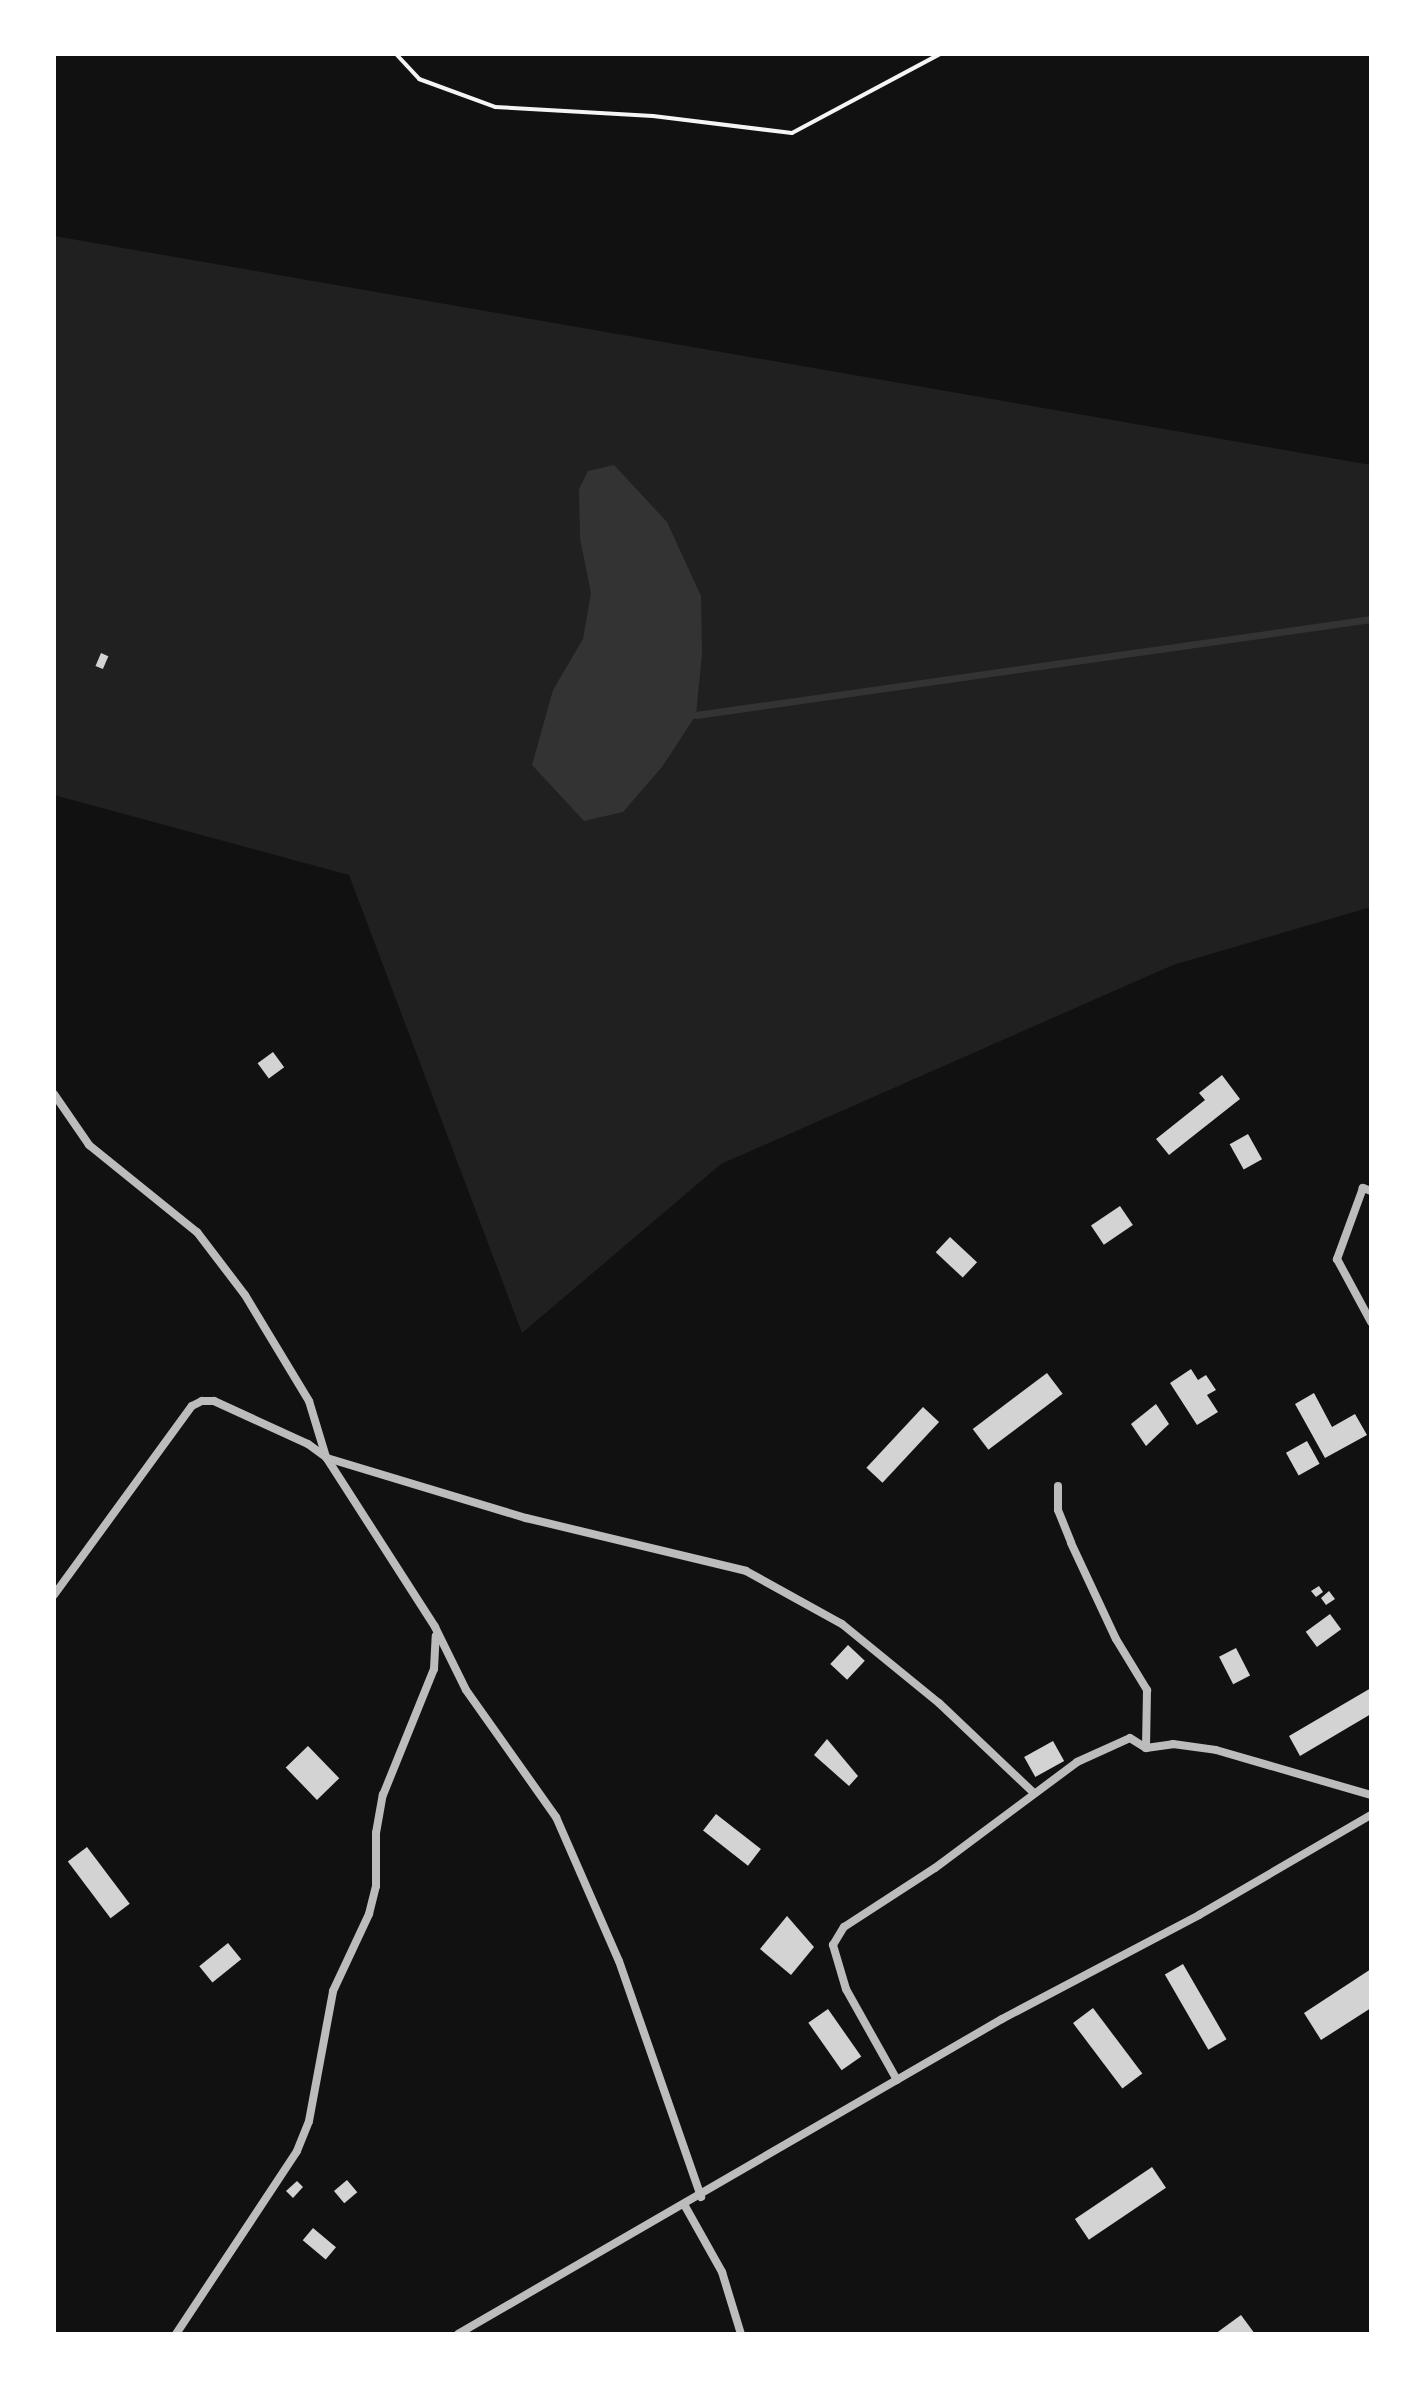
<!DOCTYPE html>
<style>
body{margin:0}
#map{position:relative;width:1425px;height:2388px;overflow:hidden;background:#111;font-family:Ubuntu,sans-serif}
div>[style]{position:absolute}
.green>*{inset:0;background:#202020}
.water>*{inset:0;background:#333}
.stream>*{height:7px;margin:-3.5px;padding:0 3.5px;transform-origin:3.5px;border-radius:3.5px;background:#333}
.building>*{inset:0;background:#d3d3d3;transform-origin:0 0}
.path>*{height:4px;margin:-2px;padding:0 2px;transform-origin:2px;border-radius:2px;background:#f5f5f5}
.minor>*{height:8px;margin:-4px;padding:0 4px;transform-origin:4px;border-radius:4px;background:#bcbcbc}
span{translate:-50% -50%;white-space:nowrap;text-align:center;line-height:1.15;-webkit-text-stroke:6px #fff;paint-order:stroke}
.frame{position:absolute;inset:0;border:56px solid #fff;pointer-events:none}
</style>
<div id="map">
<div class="green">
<i style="clip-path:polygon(54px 236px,1371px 465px,1371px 907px,1173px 965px,721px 1164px,522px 1333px,349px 875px,54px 795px)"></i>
</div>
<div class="water">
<i style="clip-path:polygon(614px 465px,667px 522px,701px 596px,702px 653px,696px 715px,662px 767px,623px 812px,584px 821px,532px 765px,553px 690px,583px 639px,591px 593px,580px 539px,579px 489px,588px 471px)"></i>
</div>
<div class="stream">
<i style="left:696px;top:715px;width:682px;rotate:-8.09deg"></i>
</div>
<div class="building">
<i style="left:101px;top:653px;width:8px;height:14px;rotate:23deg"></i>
<i style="left:273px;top:1052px;width:19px;height:19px;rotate:54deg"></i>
<i style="clip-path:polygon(1222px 1075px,1240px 1099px,1169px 1155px,1156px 1139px,1205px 1100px,1199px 1093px)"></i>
<i style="left:1248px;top:1134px;width:29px;height:21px;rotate:61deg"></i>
<i style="left:1120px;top:1206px;width:23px;height:35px;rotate:56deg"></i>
<i style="left:950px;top:1237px;width:37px;height:21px;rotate:43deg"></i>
<i style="clip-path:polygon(1191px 1369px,1198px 1380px,1206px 1375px,1216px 1390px,1207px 1395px,1218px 1412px,1197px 1425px,1170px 1383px)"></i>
<i style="left:1047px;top:1373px;width:26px;height:93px;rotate:53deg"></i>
<i style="clip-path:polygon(1314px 1393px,1332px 1427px,1355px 1414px,1367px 1435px,1325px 1458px,1295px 1404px)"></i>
<i style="clip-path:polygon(1156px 1404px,1169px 1424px,1146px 1446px,1131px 1424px)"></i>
<i style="left:923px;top:1407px;width:22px;height:83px;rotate:43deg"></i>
<i style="left:1307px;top:1441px;width:26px;height:24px;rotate:61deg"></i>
<i style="clip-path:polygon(1319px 1586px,1323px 1592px,1316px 1597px,1311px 1591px)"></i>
<i style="clip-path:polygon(1329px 1591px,1335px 1599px,1326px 1605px,1321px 1598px)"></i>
<i style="left:1330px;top:1614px;width:19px;height:30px;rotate:54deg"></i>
<i style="left:848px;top:1645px;width:23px;height:26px;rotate:43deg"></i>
<i style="left:1236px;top:1648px;width:31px;height:19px;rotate:63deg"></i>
<i style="clip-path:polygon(1371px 1688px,1371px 1714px,1300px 1756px,1289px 1736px)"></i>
<i style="clip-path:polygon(827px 1739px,858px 1776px,849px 1786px,814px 1755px)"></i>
<i style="left:1053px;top:1741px;width:23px;height:33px;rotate:61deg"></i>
<i style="left:308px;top:1746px;width:45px;height:31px;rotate:46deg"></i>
<i style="left:716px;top:1814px;width:57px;height:21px;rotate:38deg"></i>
<i style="left:87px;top:1847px;width:71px;height:24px;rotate:53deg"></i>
<i style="clip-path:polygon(787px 1916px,814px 1947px,791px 1975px,760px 1949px)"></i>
<i style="left:228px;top:1943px;width:21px;height:37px;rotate:51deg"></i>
<i style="left:1183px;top:1964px;width:87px;height:21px;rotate:60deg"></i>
<i style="clip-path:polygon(1371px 1969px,1371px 2008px,1321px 2040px,1304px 2013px)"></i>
<i style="left:1093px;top:2008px;width:82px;height:25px;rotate:53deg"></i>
<i style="left:828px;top:2009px;width:58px;height:24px;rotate:55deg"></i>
<i style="left:1152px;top:2167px;width:25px;height:93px;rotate:56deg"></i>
<i style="left:347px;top:2180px;width:16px;height:17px;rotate:50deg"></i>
<i style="clip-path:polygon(297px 2181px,303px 2187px,293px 2198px,286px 2191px)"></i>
<i style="left:313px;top:2228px;width:30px;height:16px;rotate:40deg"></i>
<i style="clip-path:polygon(1241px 2315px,1255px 2334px,1215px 2334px)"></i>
</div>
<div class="path">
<i style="left:396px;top:54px;width:34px;rotate:47deg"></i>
<i style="left:419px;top:79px;width:81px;rotate:20.2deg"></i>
<i style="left:495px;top:107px;width:158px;rotate:3.3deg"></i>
<i style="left:653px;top:116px;width:140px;rotate:7deg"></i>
<i style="left:792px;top:133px;width:168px;rotate:-28.1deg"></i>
</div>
<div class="minor">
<i style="left:54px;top:1094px;width:62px;rotate:55.5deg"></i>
<i style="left:89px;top:1145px;width:139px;rotate:38.9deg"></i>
<i style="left:197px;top:1232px;width:79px;rotate:52.7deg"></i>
<i style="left:245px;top:1295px;width:124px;rotate:58.9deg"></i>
<i style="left:309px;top:1401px;width:59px;rotate:73.1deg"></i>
<i style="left:1371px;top:1191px;width:9px;rotate:-159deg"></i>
<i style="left:1363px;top:1188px;width:76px;rotate:110.1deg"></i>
<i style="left:1337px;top:1259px;width:72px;rotate:61.6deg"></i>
<i style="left:327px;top:1458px;width:208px;rotate:16.8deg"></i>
<i style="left:526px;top:1518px;width:226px;rotate:13.5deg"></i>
<i style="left:746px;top:1571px;width:110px;rotate:28.9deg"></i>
<i style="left:842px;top:1624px;width:125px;rotate:39.2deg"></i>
<i style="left:939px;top:1703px;width:131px;rotate:43.5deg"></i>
<i style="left:1058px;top:1486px;width:24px;rotate:90deg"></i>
<i style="left:1058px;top:1510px;width:35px;rotate:68deg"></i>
<i style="left:1071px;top:1543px;width:106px;rotate:64.9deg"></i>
<i style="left:1116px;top:1639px;width:60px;rotate:58.7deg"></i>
<i style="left:1147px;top:1690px;width:58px;rotate:91deg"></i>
<i style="left:54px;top:1595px;width:234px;rotate:-53.9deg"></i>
<i style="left:192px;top:1406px;width:11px;rotate:-27deg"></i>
<i style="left:202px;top:1401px;width:12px"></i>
<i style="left:214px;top:1401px;width:103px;rotate:24.6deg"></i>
<i style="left:308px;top:1444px;width:22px;rotate:36deg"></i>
<i style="left:326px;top:1457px;width:202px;rotate:57.3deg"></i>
<i style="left:435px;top:1627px;width:70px;rotate:63.8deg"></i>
<i style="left:466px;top:1690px;width:156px;rotate:54.7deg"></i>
<i style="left:556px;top:1817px;width:157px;rotate:66.4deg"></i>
<i style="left:619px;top:1961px;width:250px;rotate:70.8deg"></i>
<i style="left:897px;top:2080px;width:104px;rotate:-119.3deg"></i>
<i style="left:846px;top:1989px;width:46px;rotate:-106.5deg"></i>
<i style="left:833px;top:1945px;width:21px;rotate:-59deg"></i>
<i style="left:844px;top:1927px;width:108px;rotate:-33deg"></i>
<i style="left:935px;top:1868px;width:177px;rotate:-36.7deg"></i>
<i style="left:1077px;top:1762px;width:58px;rotate:-24.4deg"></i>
<i style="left:1130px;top:1738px;width:19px;rotate:32deg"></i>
<i style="left:1146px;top:1748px;width:27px;rotate:-8deg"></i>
<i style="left:1173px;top:1744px;width:43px;rotate:7.9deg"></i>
<i style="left:1216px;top:1750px;width:161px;rotate:16.2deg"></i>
<i style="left:685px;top:2206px;width:76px;rotate:60.7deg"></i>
<i style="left:722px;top:2272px;width:65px;rotate:73deg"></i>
<i style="left:176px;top:2334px;width:219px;rotate:-56.5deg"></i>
<i style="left:297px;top:2151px;width:32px;rotate:-68deg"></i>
<i style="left:309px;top:2121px;width:132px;rotate:-79.5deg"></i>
<i style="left:333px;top:1991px;width:85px;rotate:-64.9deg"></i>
<i style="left:369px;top:1914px;width:29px;rotate:-76deg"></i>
<i style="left:376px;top:1886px;width:53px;rotate:-90deg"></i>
<i style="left:376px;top:1833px;width:39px;rotate:-80deg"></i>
<i style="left:383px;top:1795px;width:136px;rotate:-68deg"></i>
<i style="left:434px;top:1669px;width:33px;rotate:-87deg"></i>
<i style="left:458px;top:2334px;width:629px;rotate:-30.07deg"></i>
<i style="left:1002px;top:2019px;width:223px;rotate:-27.8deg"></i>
<i style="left:1199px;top:1915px;width:199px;rotate:-30.2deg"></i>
</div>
<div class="frame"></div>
</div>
